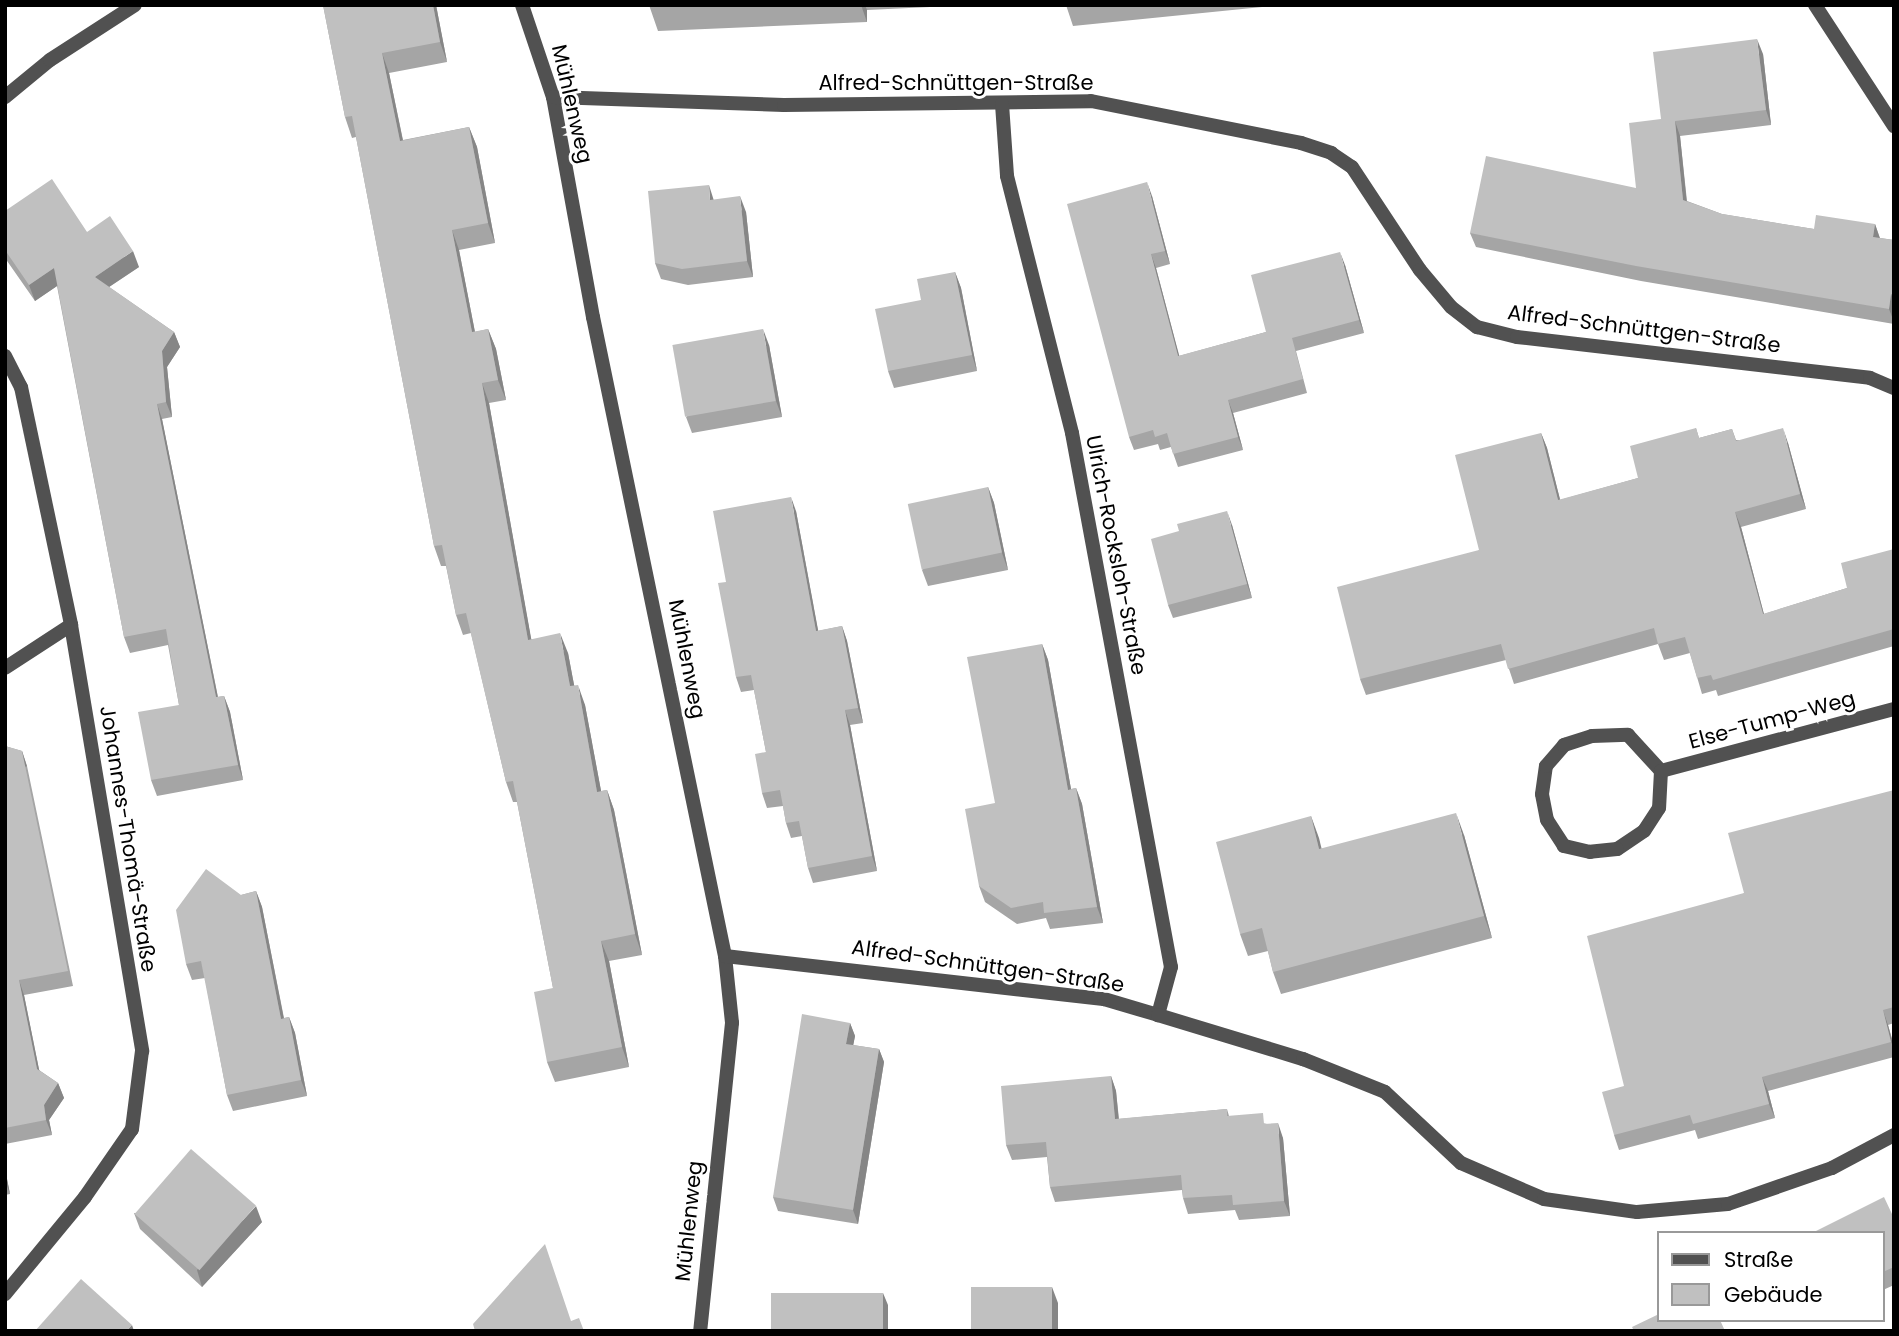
<!DOCTYPE html>
<meta charset="utf-8">
<style>
body{margin:0}
#map{position:relative;width:1899px;height:1336px;overflow:hidden;background:#fff;font-family:Poppins,sans-serif}
div>[style]{position:absolute}
.minor>*{height:14px;margin:-7px;padding:0 7px;transform-origin:7px;border-radius:7px;background:#515151}
.wall>*{inset:0;background:#a5a5a5}
.shaded-wall>*{inset:0;background:#868686;transform-origin:0 0}
.building>*{inset:0;background:#c0c0c0;transform-origin:0 0}
span{translate:-50% -50%;white-space:nowrap;text-align:center;line-height:1.15;-webkit-text-stroke:6px #fff;paint-order:stroke}
.street-label{font-size:21px;color:#000}
.frame{position:absolute;inset:0;border:7px solid #000;pointer-events:none}
.legend{position:absolute;left:1657px;top:1231px;width:228px;height:91px;box-sizing:border-box;background:#fff;border:2px solid #999;margin:0;padding:9px 12px;list-style:none;font-size:21px;color:#000}
.legend li{display:flex;align-items:center;gap:14px;height:35px}
.legend b{width:35px;border:2px solid #999}
</style>
<div id="map">
<div class="minor">
<i style="left:522px;top:5px;width:97px;rotate:71.4deg"></i>
<i style="left:553px;top:97px;width:224px;rotate:79.7deg"></i>
<i style="left:593px;top:317px;width:652px;rotate:78.33deg"></i>
<i style="left:725px;top:956px;width:67px;rotate:84deg"></i>
<i style="left:732px;top:1023px;width:310px;rotate:95.9deg"></i>
<i style="left:1815px;top:5px;width:145px;rotate:56.9deg"></i>
<i style="left:5px;top:97px;width:58px;rotate:-39.4deg"></i>
<i style="left:50px;top:60px;width:101px;rotate:-32.9deg"></i>
<i style="left:553px;top:97px;width:231px;rotate:2deg"></i>
<i style="left:784px;top:105px;width:307px;rotate:-0.7deg"></i>
<i style="left:1091px;top:101px;width:214px;rotate:11.3deg"></i>
<i style="left:1301px;top:143px;width:32px;rotate:18deg"></i>
<i style="left:1331px;top:153px;width:25px;rotate:34deg"></i>
<i style="left:1352px;top:167px;width:123px;rotate:56.6deg"></i>
<i style="left:1420px;top:270px;width:48px;rotate:50deg"></i>
<i style="left:1451px;top:307px;width:33px;rotate:38deg"></i>
<i style="left:1477px;top:327px;width:41px;rotate:14deg"></i>
<i style="left:1517px;top:337px;width:355px;rotate:6.6deg"></i>
<i style="left:1870px;top:378px;width:26px;rotate:23deg"></i>
<i style="left:1002px;top:104px;width:72px;rotate:86deg"></i>
<i style="left:1007px;top:176px;width:265px;rotate:75.8deg"></i>
<i style="left:1072px;top:433px;width:543px;rotate:79.5deg"></i>
<i style="left:1171px;top:967px;width:50px;rotate:105.2deg"></i>
<i style="left:5px;top:356px;width:35px;rotate:63deg"></i>
<i style="left:21px;top:387px;width:243px;rotate:78.1deg"></i>
<i style="left:71px;top:625px;width:432px;rotate:80.5deg"></i>
<i style="left:142px;top:1051px;width:79px;rotate:97.3deg"></i>
<i style="left:132px;top:1129px;width:83px;rotate:124.7deg"></i>
<i style="left:85px;top:1197px;width:126px;rotate:129.5deg"></i>
<i style="left:5px;top:668px;width:79px;rotate:-33.1deg"></i>
<i style="left:1628px;top:735px;width:49px;rotate:47.5deg"></i>
<i style="left:1661px;top:771px;width:37px;rotate:93deg"></i>
<i style="left:1659px;top:808px;width:27px;rotate:123deg"></i>
<i style="left:1644px;top:831px;width:32px;rotate:146deg"></i>
<i style="left:1617px;top:849px;width:27px;rotate:174deg"></i>
<i style="left:1590px;top:852px;width:27px;rotate:-167deg"></i>
<i style="left:1564px;top:846px;width:31px;rotate:-123deg"></i>
<i style="left:1547px;top:820px;width:26px;rotate:-101deg"></i>
<i style="left:1542px;top:794px;width:28px;rotate:-82deg"></i>
<i style="left:1546px;top:766px;width:28px;rotate:-49deg"></i>
<i style="left:1564px;top:745px;width:29px;rotate:-18deg"></i>
<i style="left:1592px;top:736px;width:36px;rotate:-2deg"></i>
<i style="left:1661px;top:771px;width:241px;rotate:-14.9deg"></i>
<i style="left:725px;top:956px;width:381px;rotate:6.5deg"></i>
<i style="left:1104px;top:999px;width:56px;rotate:16.5deg"></i>
<i style="left:1158px;top:1015px;width:152px;rotate:16.9deg"></i>
<i style="left:1303px;top:1059px;width:88px;rotate:21.9deg"></i>
<i style="left:1385px;top:1092px;width:104px;rotate:43.1deg"></i>
<i style="left:1461px;top:1163px;width:90px;rotate:23.4deg"></i>
<i style="left:1544px;top:1199px;width:94px;rotate:8deg"></i>
<i style="left:1637px;top:1212px;width:91px;rotate:-5deg"></i>
<i style="left:1728px;top:1204px;width:110px;rotate:-19.1deg"></i>
<i style="left:1832px;top:1168px;width:70px;rotate:-28deg"></i>
</div>
<div class="wall">
<i style="clip-path:polygon(323px 5px,436px 5px,447px 62px,389px 73px,403px 140px,469px 127px,477px 147px,495px 243px,459px 250px,475px 332px,488px 329px,496px 349px,506px 400px,489px 403px,531px 639px,568px 653px,574px 685px,585px 705px,601px 791px,607px 790px,614px 810px,642px 955px,609px 961px,629px 1067px,555px 1082px,547px 1062px,553px 988px,517px 802px,513px 802px,506px 782px,471px 633px,463px 635px,456px 615px,446px 566px,441px 566px,434px 546px,356px 137px,352px 138px,345px 117px)"></i>
<i style="clip-path:polygon(649px 5px,930px 5px,930px 7px,867px 10px,867px 22px,658px 31px)"></i>
<i style="clip-path:polygon(1066px 5px,1282px 5px,1073px 26px)"></i>
<i style="clip-path:polygon(1763px 54px,1771px 125px,1680px 136px,1687px 201px,1722px 214px,1814px 229px,1875px 224px,1880px 238px,1894px 240px,1894px 324px,1641px 281px,1476px 247px,1470px 233px,1636px 188px,1661px 119px)"></i>
<i style="clip-path:polygon(1152px 196px,1170px 264px,1156px 268px,1179px 356px,1266px 332px,1345px 265px,1364px 333px,1296px 351px,1307px 393px,1233px 413px,1243px 450px,1178px 467px,1171px 447px,1160px 450px,1158px 444px,1134px 450px,1129px 437px)"></i>
<i style="clip-path:polygon(714px 200px,746px 212px,753px 277px,688px 285px,661px 279px,655px 263px)"></i>
<i style="clip-path:polygon(5px 211px,87px 232px,139px 267px,109px 287px,174px 332px,180px 347px,167px 367px,172px 417px,162px 419px,218px 697px,224px 696px,230px 712px,243px 780px,157px 796px,151px 780px,179px 705px,168px 645px,130px 653px,124px 637px,57px 286px,35px 301px,5px 258px)"></i>
<i style="clip-path:polygon(955px 272px,961px 288px,977px 371px,894px 388px,888px 371px,921px 300px)"></i>
<i style="clip-path:polygon(769px 345px,782px 417px,692px 433px,686px 417px)"></i>
<i style="clip-path:polygon(1696px 428px,1699px 438px,1732px 429px,1736px 440px,1788px 443px,1806px 509px,1741px 527px,1764px 614px,1847px 588px,1894px 549px,1894px 646px,1718px 696px,1716px 690px,1702px 694px,1690px 653px,1664px 660px,1658px 644px,1514px 684px,1506px 660px,1366px 695px,1360px 679px,1479px 550px,1541px 433px,1547px 448px,1560px 500px,1638px 478px)"></i>
<i style="clip-path:polygon(988px 487px,994px 503px,1008px 570px,928px 586px,922px 570px)"></i>
<i style="clip-path:polygon(796px 511px,818px 631px,842px 626px,847px 641px,863px 723px,850px 725px,877px 871px,813px 883px,808px 868px,802px 836px,791px 838px,786px 823px,783px 806px,767px 808px,762px 793px,766px 752px,754px 690px,741px 692px,736px 677px,726px 582px)"></i>
<i style="clip-path:polygon(1232px 525px,1252px 598px,1173px 618px,1168px 605px)"></i>
<i style="clip-path:polygon(1042px 644px,1048px 660px,1071px 789px,1076px 788px,1082px 804px,1103px 923px,1050px 929px,1046px 918px,1017px 924px,985px 902px,979px 886px,995px 803px)"></i>
<i style="clip-path:polygon(5px 746px,22px 751px,27px 766px,73px 986px,24px 995px,39px 1070px,58px 1083px,64px 1098px,49px 1120px,52px 1135px,5px 1144px)"></i>
<i style="clip-path:polygon(1894px 790px,1894px 1023px,1888px 1025px,1894px 1045px,1894px 1057px,1768px 1091px,1775px 1118px,1698px 1139px,1695px 1130px,1619px 1150px,1614px 1135px,1624px 1086px,1744px 893px)"></i>
<i style="clip-path:polygon(1311px 816px,1321px 849px,1464px 835px,1492px 938px,1281px 994px,1273px 972px,1268px 951px,1248px 956px,1240px 934px)"></i>
<i style="clip-path:polygon(256px 891px,262px 907px,284px 1018px,289px 1017px,295px 1033px,307px 1096px,233px 1111px,227px 1095px,205px 978px,192px 980px,186px 964px,241px 895px)"></i>
<i style="clip-path:polygon(850px 1023px,855px 1036px,853px 1045px,879px 1049px,884px 1062px,858px 1224px,778px 1211px,773px 1197px)"></i>
<i style="clip-path:polygon(1111px 1076px,1116px 1091px,1119px 1119px,1227px 1109px,1229px 1116px,1267px 1124px,1283px 1138px,1290px 1216px,1239px 1220px,1235px 1210px,1188px 1214px,1183px 1198px,1182px 1190px,1055px 1202px,1050px 1187px,1047px 1157px,1012px 1160px,1006px 1145px)"></i>
<i style="clip-path:polygon(5px 1169px,10px 1194px,5px 1195px)"></i>
<i style="clip-path:polygon(134px 1213px,262px 1222px,202px 1287px,140px 1229px)"></i>
<i style="clip-path:polygon(1892px 1214px,1894px 1214px,1894px 1285px,1883px 1290px,1883px 1233px)"></i>
</div>
<div class="shaded-wall">
<i style="clip-path:polygon(433px 5px,436px 5px,447px 62px,440px 42px)"></i>
<i style="clip-path:polygon(861px 5px,865px 5px,867px 10px,867px 22px)"></i>
<i style="clip-path:polygon(1757px 39px,1763px 54px,1771px 125px,1766px 110px)"></i>
<i style="clip-path:polygon(382px 53px,389px 73px,407px 161px,400px 141px)"></i>
<i style="clip-path:polygon(1675px 121px,1680px 136px,1688px 215px,1683px 200px)"></i>
<i style="clip-path:polygon(469px 127px,477px 147px,495px 243px,488px 223px)"></i>
<i style="clip-path:polygon(1147px 182px,1152px 196px,1170px 264px,1165px 251px)"></i>
<i style="clip-path:polygon(709px 185px,714px 201px,710px 200px)"></i>
<i style="clip-path:polygon(740px 196px,746px 212px,753px 277px,747px 261px)"></i>
<i style="clip-path:polygon(1875px 224px,1880px 239px,1873px 237px)"></i>
<i style="clip-path:polygon(452px 230px,459px 250px,479px 353px,472px 332px)"></i>
<i style="clip-path:polygon(133px 251px,139px 267px,100px 293px,95px 277px)"></i>
<i style="clip-path:polygon(1340px 252px,1345px 265px,1364px 333px,1359px 320px)"></i>
<i style="clip-path:polygon(1151px 254px,1156px 268px,1183px 370px,1178px 356px)"></i>
<i style="clip-path:polygon(54px 268px,60px 284px,35px 301px,29px 285px)"></i>
<i style="clip-path:polygon(955px 272px,961px 288px,977px 371px,972px 355px)"></i>
<i style="clip-path:polygon(1891px 294px,1894px 302px,1894px 322px,1889px 309px)"></i>
<i style="clip-path:polygon(488px 329px,496px 349px,506px 400px,498px 380px)"></i>
<i style="clip-path:polygon(763px 329px,769px 345px,782px 417px,776px 401px)"></i>
<i style="clip-path:polygon(174px 332px,180px 347px,167px 367px,172px 417px,166px 402px,162px 351px)"></i>
<i style="clip-path:polygon(482px 383px,489px 403px,535px 660px,528px 640px)"></i>
<i style="clip-path:polygon(1228px 400px,1233px 413px,1243px 450px,1238px 437px)"></i>
<i style="clip-path:polygon(157px 404px,162px 419px,221px 713px,216px 697px)"></i>
<i style="clip-path:polygon(1783px 428px,1788px 443px,1806px 509px,1800px 494px)"></i>
<i style="clip-path:polygon(1541px 433px,1547px 448px,1564px 515px,1558px 500px)"></i>
<i style="clip-path:polygon(988px 487px,994px 503px,1008px 570px,1002px 553px)"></i>
<i style="clip-path:polygon(791px 497px,796px 511px,821px 646px,816px 631px)"></i>
<i style="clip-path:polygon(1227px 511px,1232px 525px,1252px 598px,1247px 584px)"></i>
<i style="clip-path:polygon(1735px 512px,1741px 527px,1768px 630px,1763px 614px)"></i>
<i style="clip-path:polygon(842px 626px,847px 641px,863px 723px,858px 708px)"></i>
<i style="clip-path:polygon(560px 633px,568px 653px,578px 706px,570px 686px)"></i>
<i style="clip-path:polygon(1042px 644px,1048px 660px,1074px 806px,1068px 790px)"></i>
<i style="clip-path:polygon(578px 685px,585px 705px,605px 812px,597px 792px)"></i>
<i style="clip-path:polygon(224px 696px,230px 712px,243px 780px,238px 765px)"></i>
<i style="clip-path:polygon(845px 710px,850px 725px,877px 871px,872px 856px)"></i>
<i style="left:22px;top:751px;width:16px;height:225px;rotate:72deg"></i>
<i style="clip-path:polygon(1076px 788px,1082px 804px,1103px 923px,1097px 907px)"></i>
<i style="clip-path:polygon(607px 790px,614px 810px,642px 955px,635px 934px)"></i>
<i style="clip-path:polygon(1456px 813px,1464px 835px,1492px 938px,1484px 916px)"></i>
<i style="clip-path:polygon(1311px 816px,1319px 838px,1327px 871px,1319px 849px)"></i>
<i style="clip-path:polygon(256px 891px,262px 907px,287px 1035px,281px 1019px)"></i>
<i style="clip-path:polygon(601px 941px,609px 961px,629px 1067px,622px 1047px)"></i>
<i style="clip-path:polygon(19px 980px,24px 995px,42px 1084px,37px 1069px)"></i>
<i style="clip-path:polygon(1883px 1010px,1888px 1025px,1894px 1048px,1891px 1042px)"></i>
<i style="clip-path:polygon(289px 1017px,295px 1033px,307px 1096px,301px 1080px)"></i>
<i style="clip-path:polygon(850px 1023px,855px 1036px,851px 1057px,846px 1044px)"></i>
<i style="clip-path:polygon(879px 1049px,884px 1062px,858px 1224px,853px 1210px)"></i>
<i style="clip-path:polygon(1111px 1076px,1116px 1091px,1120px 1134px,1115px 1119px)"></i>
<i style="clip-path:polygon(1762px 1077px,1768px 1091px,1775px 1118px,1769px 1104px)"></i>
<i style="clip-path:polygon(58px 1083px,64px 1098px,49px 1120px,52px 1135px,46px 1120px,44px 1105px)"></i>
<i style="clip-path:polygon(1278px 1123px,1283px 1138px,1290px 1216px,1284px 1201px)"></i>
<i style="clip-path:polygon(5px 1169px,10px 1194px,7px 1186px)"></i>
<i style="clip-path:polygon(256px 1206px,262px 1222px,202px 1287px,197px 1270px)"></i>
<i style="clip-path:polygon(1052px 1287px,1058px 1303px,1058px 1331px,1052px 1331px)"></i>
<i style="clip-path:polygon(883px 1293px,888px 1305px,888px 1331px,883px 1331px)"></i>
<i style="clip-path:polygon(132px 1325px,134px 1331px,126px 1331px)"></i>
</div>
<div class="building">
<i style="clip-path:polygon(323px 5px,433px 5px,440px 42px,382px 53px,400px 141px,469px 127px,488px 223px,452px 230px,472px 332px,488px 329px,498px 380px,482px 383px,528px 640px,560px 633px,570px 686px,578px 685px,597px 792px,607px 790px,635px 934px,601px 941px,622px 1047px,547px 1062px,534px 992px,553px 988px,513px 781px,506px 782px,466px 613px,456px 615px,442px 545px,434px 546px,352px 116px,345px 117px)"></i>
<i style="clip-path:polygon(649px 5px,678px 5px,649px 7px)"></i>
<i style="clip-path:polygon(1757px 39px,1766px 110px,1675px 121px,1683px 200px,1722px 214px,1814px 229px,1816px 215px,1875px 224px,1873px 237px,1894px 240px,1894px 295px,1891px 294px,1889px 309px,1636px 266px,1470px 233px,1486px 156px,1636px 188px,1629px 123px,1661px 119px,1653px 52px)"></i>
<i style="clip-path:polygon(52px 179px,87px 232px,110px 216px,133px 251px,95px 277px,174px 332px,162px 351px,166px 402px,157px 404px,216px 697px,224px 696px,238px 765px,151px 780px,138px 712px,179px 705px,166px 629px,124px 637px,54px 268px,29px 285px,5px 250px,5px 211px)"></i>
<i style="clip-path:polygon(1147px 182px,1165px 251px,1151px 254px,1178px 356px,1266px 332px,1251px 275px,1340px 252px,1359px 320px,1292px 338px,1303px 379px,1228px 400px,1238px 437px,1173px 454px,1167px 433px,1155px 437px,1153px 430px,1129px 437px,1067px 204px)"></i>
<i style="clip-path:polygon(709px 185px,710px 200px,740px 196px,747px 261px,682px 269px,655px 263px,648px 191px)"></i>
<i style="clip-path:polygon(955px 272px,972px 355px,888px 371px,875px 309px,921px 300px,917px 279px)"></i>
<i style="left:763px;top:329px;width:73px;height:92px;rotate:80deg"></i>
<i style="clip-path:polygon(1696px 428px,1699px 438px,1732px 429px,1736px 441px,1783px 428px,1800px 494px,1735px 512px,1763px 614px,1847px 588px,1841px 563px,1894px 549px,1894px 629px,1713px 680px,1711px 675px,1697px 678px,1685px 637px,1658px 644px,1654px 628px,1508px 669px,1501px 644px,1360px 679px,1337px 587px,1479px 550px,1455px 455px,1541px 433px,1558px 500px,1638px 478px,1630px 446px)"></i>
<i style="left:988px;top:487px;width:67px;height:82px;rotate:78deg"></i>
<i style="clip-path:polygon(791px 497px,816px 631px,842px 626px,858px 708px,845px 710px,872px 856px,808px 868px,799px 821px,786px 823px,780px 790px,762px 793px,755px 754px,766px 752px,751px 675px,736px 677px,718px 583px,726px 582px,713px 511px)"></i>
<i style="clip-path:polygon(1227px 511px,1247px 584px,1168px 605px,1151px 539px,1179px 531px,1177px 524px)"></i>
<i style="clip-path:polygon(1042px 644px,1068px 790px,1076px 788px,1097px 907px,1044px 913px,1043px 902px,1011px 908px,979px 886px,965px 809px,995px 803px,967px 657px)"></i>
<i style="clip-path:polygon(5px 746px,22px 751px,68px 971px,19px 980px,37px 1069px,58px 1083px,44px 1105px,46px 1120px,5px 1128px)"></i>
<i style="clip-path:polygon(1894px 790px,1894px 1007px,1883px 1010px,1891px 1042px,1762px 1077px,1769px 1104px,1693px 1124px,1690px 1115px,1614px 1135px,1602px 1092px,1624px 1086px,1587px 936px,1744px 893px,1728px 833px)"></i>
<i style="clip-path:polygon(1456px 813px,1484px 916px,1273px 972px,1262px 928px,1240px 934px,1216px 842px,1311px 816px,1319px 849px)"></i>
<i style="clip-path:polygon(206px 869px,241px 895px,256px 891px,281px 1019px,289px 1017px,301px 1080px,227px 1095px,201px 961px,186px 964px,176px 910px)"></i>
<i style="clip-path:polygon(802px 1014px,850px 1023px,846px 1044px,879px 1049px,853px 1210px,773px 1197px)"></i>
<i style="clip-path:polygon(1111px 1076px,1115px 1119px,1227px 1109px,1227px 1116px,1263px 1113px,1264px 1124px,1278px 1123px,1284px 1201px,1233px 1205px,1232px 1195px,1183px 1198px,1181px 1175px,1050px 1187px,1046px 1142px,1006px 1145px,1001px 1086px)"></i>
<i style="left:191px;top:1149px;width:86px;height:86px;rotate:41deg"></i>
<i style="clip-path:polygon(1884px 1197px,1892px 1214px,1894px 1214px,1894px 1267px,1883px 1272px,1883px 1233px,1812px 1233px)"></i>
<i style="clip-path:polygon(545px 1244px,571px 1321px,579px 1318px,584px 1331px,475px 1331px,473px 1324px)"></i>
<i style="clip-path:polygon(81px 1279px,132px 1325px,126px 1331px,35px 1331px)"></i>
<i style="left:1052px;top:1287px;width:44px;height:81px;rotate:90deg"></i>
<i style="left:883px;top:1293px;width:38px;height:112px;rotate:90deg"></i>
<i style="clip-path:polygon(1659px 1314px,1659px 1320px,1720px 1320px,1725px 1331px,1634px 1331px,1632px 1327px)"></i>
</div>
<div class="street-label">
<span style="left:956px;top:83px">Alfred-Schnüttgen-Straße</span>
<span style="left:572px;top:104px;rotate:77deg">Mühlenweg</span>
<span style="left:1644px;top:329px;rotate:7deg">Alfred-Schnüttgen-Straße</span>
<span style="left:1116px;top:555px;rotate:79deg">Ulrich-Rocksloh-Straße</span>
<span style="left:687px;top:659px;rotate:79deg">Mühlenweg</span>
<span style="left:1772px;top:720px;rotate:-15deg">Else-Tump-Weg</span>
<span style="left:128px;top:839px;rotate:81deg">Johannes-Thomä-Straße</span>
<span style="left:988px;top:966px;rotate:8deg">Alfred-Schnüttgen-Straße</span>
<span style="left:689px;top:1221px;rotate:-84deg">Mühlenweg</span>
</div>
<div class="frame"></div>
<ul class="legend">
<li><b style="height:9px;background:#515151"></b>Straße</li>
<li><b style="height:19px;background:#c0c0c0"></b>Gebäude</li>
</ul>
</div>
